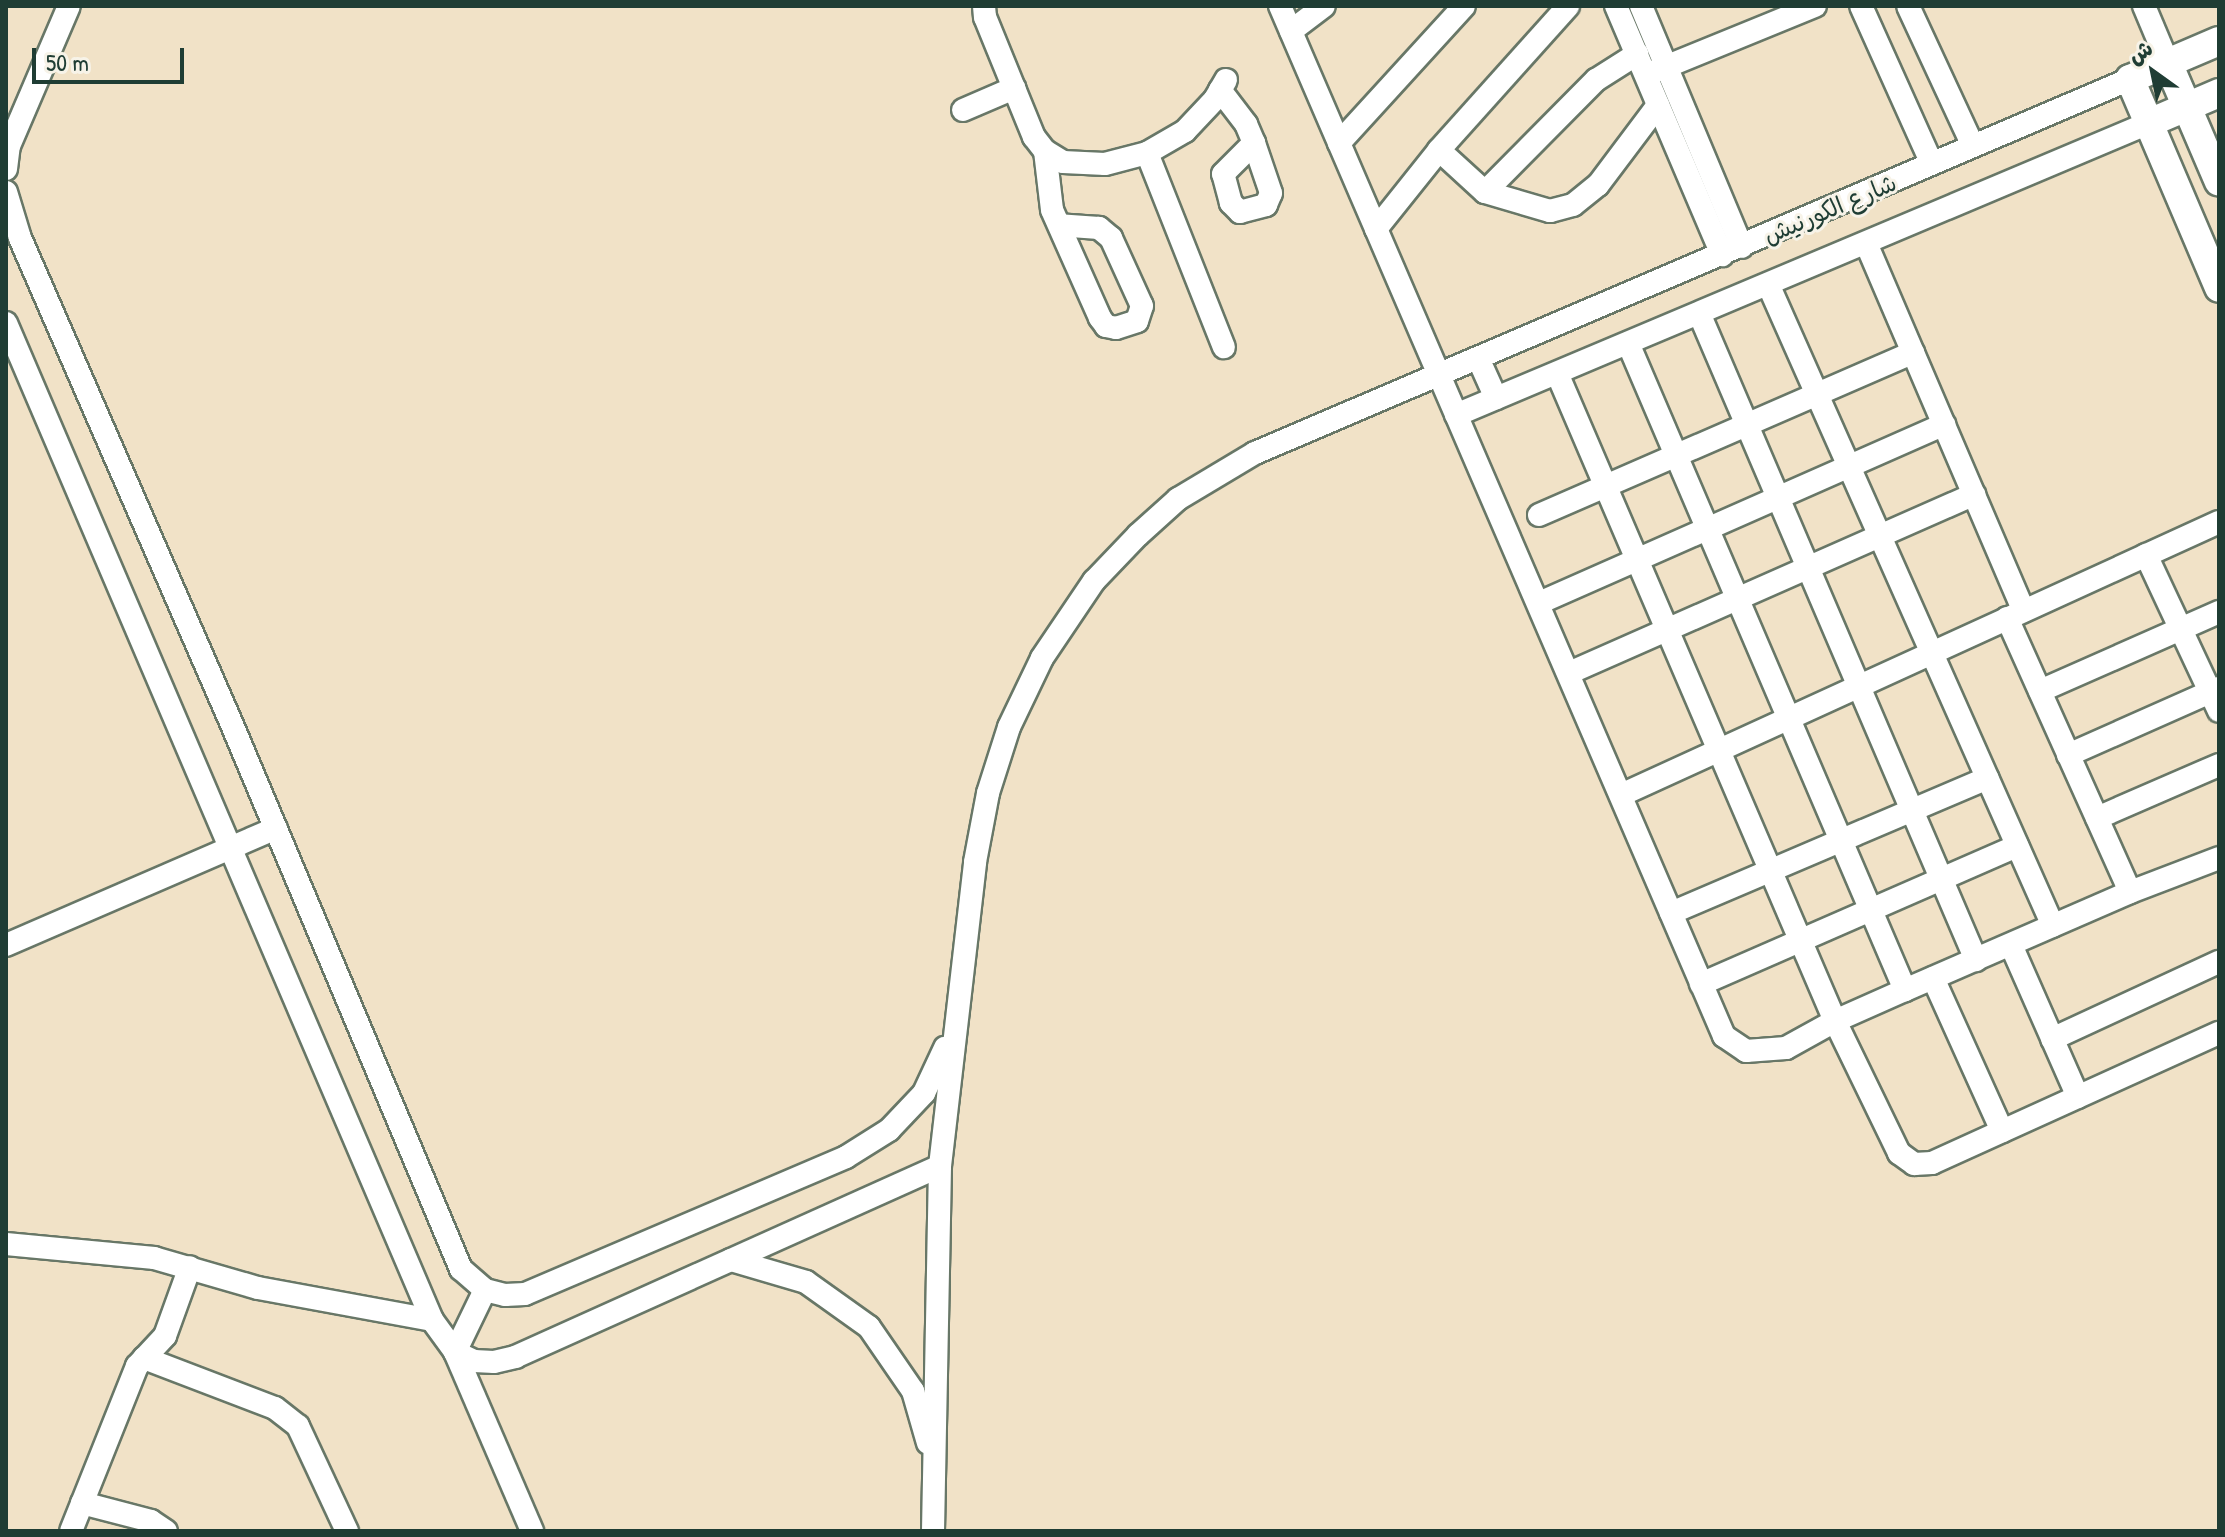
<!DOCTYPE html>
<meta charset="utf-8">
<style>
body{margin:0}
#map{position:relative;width:2225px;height:1537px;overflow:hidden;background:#f1e2c7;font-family:"Patrick Hand","Playpen Sans Arabic",sans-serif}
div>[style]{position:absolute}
.roads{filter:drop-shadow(2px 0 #687767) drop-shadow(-2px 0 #687767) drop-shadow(0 2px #687767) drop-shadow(0 -2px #687767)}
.minor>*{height:22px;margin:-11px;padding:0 11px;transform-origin:11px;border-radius:11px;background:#fff}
.major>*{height:28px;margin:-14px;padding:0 14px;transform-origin:14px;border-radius:14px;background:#fff}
span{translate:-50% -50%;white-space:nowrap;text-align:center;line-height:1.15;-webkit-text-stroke:6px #f7f3e8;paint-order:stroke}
.street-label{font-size:24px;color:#1f3d34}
.frame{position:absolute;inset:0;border:8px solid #1f3d34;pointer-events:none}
.north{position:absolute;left:2113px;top:32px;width:80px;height:80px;-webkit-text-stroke:6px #f7f3e8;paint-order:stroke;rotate:327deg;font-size:22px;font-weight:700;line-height:32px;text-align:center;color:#1f3d34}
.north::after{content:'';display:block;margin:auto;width:28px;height:36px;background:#1f3d34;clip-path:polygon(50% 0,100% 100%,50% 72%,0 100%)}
.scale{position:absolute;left:32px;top:48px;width:152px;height:36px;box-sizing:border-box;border:4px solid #1f3d34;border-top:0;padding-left:10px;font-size:24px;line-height:28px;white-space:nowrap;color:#1f3d34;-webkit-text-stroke:6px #f7f3e8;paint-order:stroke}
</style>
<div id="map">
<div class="roads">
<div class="minor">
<i style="left:984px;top:6px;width:11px;rotate:85deg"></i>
<i style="left:985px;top:17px;width:130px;rotate:67.8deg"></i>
<i style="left:1034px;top:137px;width:18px;rotate:52deg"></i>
<i style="left:1045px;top:151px;width:21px;rotate:31deg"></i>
<i style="left:1063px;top:162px;width:42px;rotate:2.7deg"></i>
<i style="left:1105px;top:164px;width:43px;rotate:-14.7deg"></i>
<i style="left:1147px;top:153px;width:44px;rotate:-30.1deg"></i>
<i style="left:1185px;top:131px;width:44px;rotate:-46.8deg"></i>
<i style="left:1215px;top:99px;width:22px;rotate:-60deg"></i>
<i style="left:1280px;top:6px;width:1122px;rotate:66.68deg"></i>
<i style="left:1724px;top:1036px;width:27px;rotate:34deg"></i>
<i style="left:1746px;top:1051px;width:40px;rotate:-4.3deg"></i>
<i style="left:1786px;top:1048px;width:56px;rotate:-28.9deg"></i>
<i style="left:1835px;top:1021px;width:77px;rotate:-23.9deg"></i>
<i style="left:1905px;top:990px;width:245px;rotate:-23.5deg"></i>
<i style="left:2130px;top:892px;width:95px;rotate:-20.9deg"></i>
<i style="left:1616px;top:6px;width:271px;rotate:66.9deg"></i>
<i style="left:1641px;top:6px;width:261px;rotate:67.3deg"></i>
<i style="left:1861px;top:6px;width:173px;rotate:65.8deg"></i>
<i style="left:1908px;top:6px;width:154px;rotate:65.1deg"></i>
<i style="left:2144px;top:6px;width:62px;rotate:67.2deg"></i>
<i style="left:1291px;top:31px;width:41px;rotate:-37.1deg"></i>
<i style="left:1653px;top:72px;width:175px;rotate:-22.2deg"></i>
<i style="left:1220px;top:90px;width:43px;rotate:52.6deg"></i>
<i style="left:1246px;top:124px;width:21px;rotate:67deg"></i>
<i style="left:1254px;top:143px;width:53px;rotate:71.2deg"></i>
<i style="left:1271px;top:193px;width:13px;rotate:113deg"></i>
<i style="left:1266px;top:205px;width:27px;rotate:165deg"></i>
<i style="left:1240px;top:212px;width:13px;rotate:-135deg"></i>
<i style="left:1231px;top:203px;width:30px;rotate:-105deg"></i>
<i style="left:1223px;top:174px;width:44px;rotate:-45deg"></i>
<i style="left:963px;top:110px;width:56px;rotate:-23.3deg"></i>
<i style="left:1339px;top:143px;width:185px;rotate:-47.6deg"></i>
<i style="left:1439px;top:150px;width:62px;rotate:42.4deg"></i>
<i style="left:1485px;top:192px;width:68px;rotate:16.3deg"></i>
<i style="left:1550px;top:211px;width:24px;rotate:-15deg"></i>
<i style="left:1573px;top:205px;width:32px;rotate:-39deg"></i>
<i style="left:1598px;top:185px;width:100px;rotate:-53.1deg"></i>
<i style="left:1045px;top:151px;width:59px;rotate:83.2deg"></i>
<i style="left:1052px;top:210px;width:118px;rotate:66deg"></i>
<i style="left:1100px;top:318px;width:10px;rotate:53deg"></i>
<i style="left:1106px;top:326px;width:10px;rotate:11deg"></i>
<i style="left:1116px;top:328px;width:22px;rotate:-18deg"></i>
<i style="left:1137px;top:321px;width:16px;rotate:-72deg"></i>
<i style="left:1142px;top:306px;width:75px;rotate:-114.5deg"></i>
<i style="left:1111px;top:238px;width:16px;rotate:-140deg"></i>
<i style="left:1099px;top:228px;width:39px;rotate:-176deg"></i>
<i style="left:1147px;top:153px;width:209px;rotate:68.4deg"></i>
<i style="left:6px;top:169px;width:23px;rotate:-83deg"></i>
<i style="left:9px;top:146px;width:152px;rotate:-66.8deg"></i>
<i style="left:6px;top:192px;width:48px;rotate:73.1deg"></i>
<i style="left:20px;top:238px;width:533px;rotate:66.46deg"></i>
<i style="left:233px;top:727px;width:588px;rotate:67.19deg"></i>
<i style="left:461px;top:1269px;width:32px;rotate:41deg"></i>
<i style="left:485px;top:1290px;width:21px;rotate:14deg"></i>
<i style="left:505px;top:1295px;width:20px;rotate:-3deg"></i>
<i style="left:525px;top:1294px;width:349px;rotate:-23.1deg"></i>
<i style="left:846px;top:1157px;width:51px;rotate:-32.1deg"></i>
<i style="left:889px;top:1130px;width:51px;rotate:-46.6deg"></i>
<i style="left:924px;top:1093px;width:50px;rotate:-65deg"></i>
<i style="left:1485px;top:192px;width:158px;rotate:-45.3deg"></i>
<i style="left:1596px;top:80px;width:49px;rotate:-32.4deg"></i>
<i style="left:1376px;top:229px;width:101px;rotate:-51.4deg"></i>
<i style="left:1439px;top:150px;width:193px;rotate:-48.1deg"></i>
<i style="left:1866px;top:243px;width:400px;rotate:66.8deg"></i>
<i style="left:1768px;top:284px;width:702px;rotate:66.06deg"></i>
<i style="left:1699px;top:313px;width:704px;rotate:66.82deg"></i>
<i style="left:6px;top:323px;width:1084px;rotate:66.86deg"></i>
<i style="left:432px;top:1320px;width:39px;rotate:54deg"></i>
<i style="left:455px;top:1352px;width:21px;rotate:25deg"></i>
<i style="left:474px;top:1361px;width:20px;rotate:3deg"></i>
<i style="left:494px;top:1362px;width:22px;rotate:-13deg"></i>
<i style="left:515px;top:1357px;width:466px;rotate:-24.2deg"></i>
<i style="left:1628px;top:343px;width:704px;rotate:66.82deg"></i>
<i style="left:1478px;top:358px;width:44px;rotate:65.8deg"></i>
<i style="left:1557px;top:373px;width:705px;rotate:66.78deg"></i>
<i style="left:1835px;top:1021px;width:147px;rotate:64.1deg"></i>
<i style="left:1899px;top:1153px;width:19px;rotate:36deg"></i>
<i style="left:1914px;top:1164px;width:18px;rotate:-3deg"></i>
<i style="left:1932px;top:1163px;width:315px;rotate:-24.4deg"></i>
<i style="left:1456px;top:415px;width:752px;rotate:-22.85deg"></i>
<i style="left:1539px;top:515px;width:408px;rotate:-23.5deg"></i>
<i style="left:2146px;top:555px;width:172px;rotate:64.9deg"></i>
<i style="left:1539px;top:603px;width:443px;rotate:-23.8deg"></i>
<i style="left:2007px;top:618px;width:300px;rotate:65.8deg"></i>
<i style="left:1569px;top:673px;width:443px;rotate:-23.8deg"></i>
<i style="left:2040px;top:691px;width:196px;rotate:-23.8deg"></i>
<i style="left:2068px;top:755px;width:165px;rotate:-23.9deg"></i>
<i style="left:1621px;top:795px;width:657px;rotate:-24.54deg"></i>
<i style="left:2097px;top:818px;width:133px;rotate:-23.5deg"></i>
<i style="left:1671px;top:913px;width:344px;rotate:-23.1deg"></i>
<i style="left:6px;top:945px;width:294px;rotate:-23.4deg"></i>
<i style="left:2011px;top:945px;width:166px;rotate:66.2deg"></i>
<i style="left:1933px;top:978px;width:168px;rotate:65.7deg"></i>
<i style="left:1701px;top:984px;width:345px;rotate:-23.6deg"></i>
<i style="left:2052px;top:1039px;width:184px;rotate:-24.8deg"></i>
<i style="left:6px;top:1244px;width:149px;rotate:5.4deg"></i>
<i style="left:154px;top:1258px;width:108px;rotate:16.1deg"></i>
<i style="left:258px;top:1288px;width:177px;rotate:10.4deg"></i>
<i style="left:731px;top:1260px;width:78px;rotate:16.3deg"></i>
<i style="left:806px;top:1282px;width:77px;rotate:35.5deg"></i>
<i style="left:869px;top:1327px;width:78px;rotate:55.5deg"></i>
<i style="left:913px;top:1391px;width:54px;rotate:73.9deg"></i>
<i style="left:485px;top:1290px;width:69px;rotate:115.8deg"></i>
<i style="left:455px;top:1352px;width:195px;rotate:66.7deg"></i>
<i style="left:144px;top:1358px;width:140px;rotate:20.9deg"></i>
<i style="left:275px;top:1408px;width:29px;rotate:38deg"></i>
<i style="left:298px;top:1426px;width:116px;rotate:65deg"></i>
<i style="left:82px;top:1503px;width:71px;rotate:14.6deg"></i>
<i style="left:151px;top:1521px;width:18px;rotate:34deg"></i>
<i style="left:71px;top:1531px;width:178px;rotate:-68.2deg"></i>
<i style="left:137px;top:1366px;width:41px;rotate:-47deg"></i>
<i style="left:165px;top:1336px;width:73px;rotate:-70.1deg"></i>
<i style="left:933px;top:1531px;width:365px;rotate:-88.9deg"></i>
<i style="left:940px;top:1166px;width:306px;rotate:-83.4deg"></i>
<i style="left:975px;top:862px;width:70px;rotate:-79.3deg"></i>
<i style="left:988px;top:793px;width:69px;rotate:-72.3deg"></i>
<i style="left:1009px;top:727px;width:76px;rotate:-64.4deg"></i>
<i style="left:1042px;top:658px;width:93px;rotate:-56deg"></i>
<i style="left:1094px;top:581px;width:64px;rotate:-46.3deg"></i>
<i style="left:1138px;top:535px;width:54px;rotate:-42deg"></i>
<i style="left:1178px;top:499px;width:90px;rotate:-30.9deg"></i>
<i style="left:1255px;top:453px;width:952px;rotate:-23.14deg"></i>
</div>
<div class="major">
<i style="left:2219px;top:41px;width:97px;rotate:156.9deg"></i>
<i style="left:2130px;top:79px;width:227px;rotate:66.9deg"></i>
<i style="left:2168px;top:63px;width:129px;rotate:66.8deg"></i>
<i style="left:2149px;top:123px;width:76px;rotate:-23.2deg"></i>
</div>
</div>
<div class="street-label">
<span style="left:1830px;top:209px;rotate:-23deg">شارع الكورنيش</span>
</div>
<div class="frame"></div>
<div class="north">ش</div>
<div class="scale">50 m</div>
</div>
